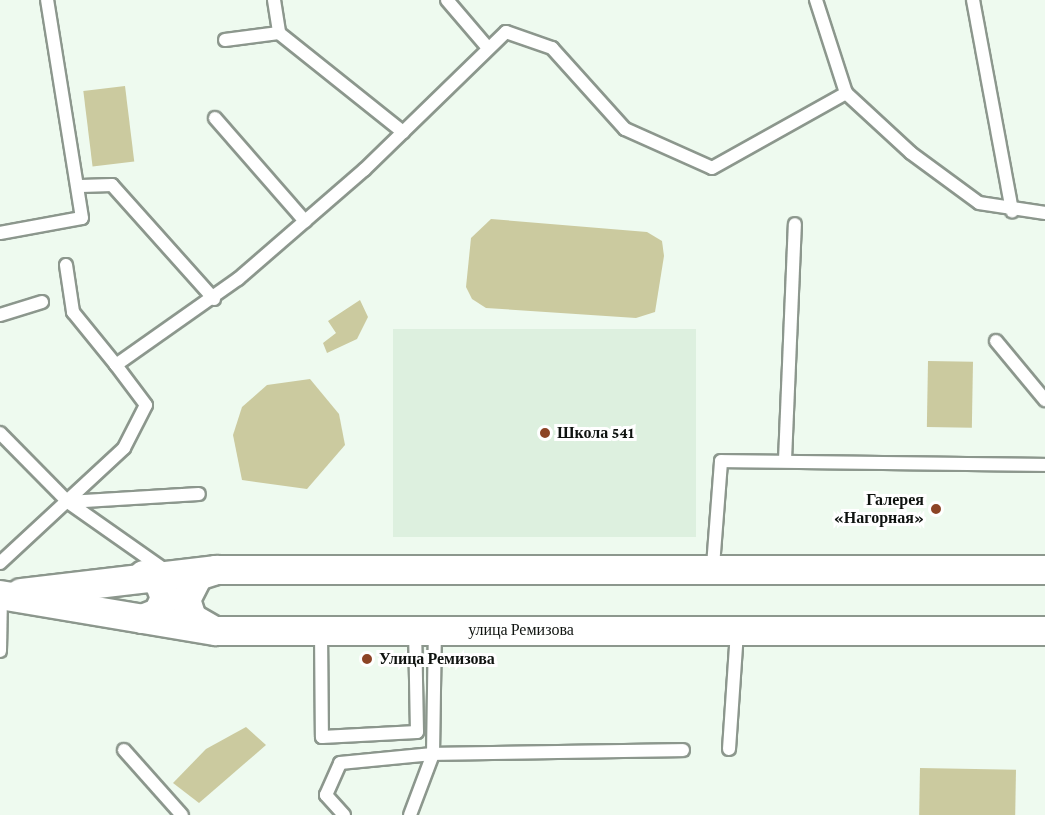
<!DOCTYPE html>
<meta charset="utf-8">
<style>
body{margin:0}
#map{position:relative;width:1045px;height:815px;overflow:hidden;background:#eefaef;font-family:"Crimson Pro",serif}
div>[style]{position:absolute}
.built>*{inset:0;background:#ddf0df;transform-origin:0 0}
.green>*{inset:0;background:#cbca9f;transform-origin:0 0}
.roads{filter:drop-shadow(2px 0 #8c978d) drop-shadow(-2px 0 #8c978d) drop-shadow(0 2px #8c978d) drop-shadow(0 -2px #8c978d)}
.service>*{height:12px;margin:-6px;padding:0 6px;transform-origin:6px;border-radius:6px;background:#fff}
.tertiary>*{height:28px;margin:-14px;padding:0 14px;transform-origin:14px;border-radius:14px;background:#fff}
.dots>*{width:16px;height:16px;translate:-50% -50%;box-sizing:border-box;border:3px solid #fff;border-radius:50%}
span{translate:-50% -50%;white-space:nowrap;text-align:center;line-height:1.15;-webkit-text-stroke:6px #fff;paint-order:stroke}
.poi-label{font-size:16px;color:#0f1310;font-weight:700}
.left{translate:0 -50%;text-align:left}
.right{translate:-100% -50%;text-align:right}
.street-label{font-size:16px;color:#0f1310}
</style>
<div id="map">
<div class="built">
<i style="left:393px;top:329px;width:303px;height:208px"></i>
</div>
<div class="green">
<i style="left:125px;top:86px;width:76px;height:42px;rotate:83deg"></i>
<i style="clip-path:polygon(491px 219px,647px 232px,662px 241px,664px 256px,655px 312px,636px 318px,486px 308px,472px 299px,466px 287px,471px 238px)"></i>
<i style="clip-path:polygon(360px 300px,368px 317px,357px 339px,327px 353px,323px 343px,336px 333px,328px 321px)"></i>
<i style="left:928px;top:361px;width:45px;height:66px;rotate:1deg"></i>
<i style="clip-path:polygon(310px 379px,339px 414px,345px 445px,307px 489px,242px 480px,233px 435px,242px 407px,267px 385px)"></i>
<i style="clip-path:polygon(246px 727px,266px 745px,199px 803px,173px 783px,206px 749px)"></i>
<i style="left:920px;top:768px;width:96px;height:47px;rotate:1deg"></i>
</div>
<div class="roads">
<div class="service">
<i style="left:274px;top:0;width:33px;rotate:81deg"></i>
<i style="left:279px;top:33px;width:159px;rotate:38.6deg"></i>
<i style="left:447px;top:0;width:63px;rotate:49.5deg"></i>
<i style="left:816px;top:0;width:98px;rotate:72.1deg"></i>
<i style="left:846px;top:93px;width:88px;rotate:42.7deg"></i>
<i style="left:911px;top:153px;width:84px;rotate:36.3deg"></i>
<i style="left:979px;top:203px;width:67px;rotate:8.6deg"></i>
<i style="left:973px;top:0;width:215px;rotate:79.5deg"></i>
<i style="left:225px;top:40px;width:54px;rotate:-7.4deg"></i>
<i style="left:215px;top:118px;width:137px;rotate:48.9deg"></i>
<i style="left:81px;top:186px;width:31px;rotate:-2deg"></i>
<i style="left:112px;top:185px;width:153px;rotate:48.2deg"></i>
<i style="left:0;top:233px;width:83px;rotate:-10.4deg"></i>
<i style="left:82px;top:218px;width:221px;rotate:-99.1deg"></i>
<i style="left:66px;top:265px;width:48px;rotate:81.5deg"></i>
<i style="left:73px;top:312px;width:68px;rotate:50.9deg"></i>
<i style="left:0;top:315px;width:44px;rotate:-17.2deg"></i>
<i style="left:996px;top:341px;width:77px;rotate:50.3deg"></i>
<i style="left:0;top:433px;width:97px;rotate:45.4deg"></i>
<i style="left:68px;top:502px;width:120px;rotate:35.1deg"></i>
<i style="left:785px;top:460px;width:236px;rotate:-87.6deg"></i>
<i style="left:68px;top:502px;width:131px;rotate:-3.5deg"></i>
<i style="left:0;top:563px;width:169px;rotate:-42.8deg"></i>
<i style="left:124px;top:448px;width:48px;rotate:-62.9deg"></i>
<i style="left:146px;top:405px;width:50px;rotate:-126.9deg"></i>
<i style="left:116px;top:365px;width:149px;rotate:-35.2deg"></i>
<i style="left:238px;top:279px;width:167px;rotate:-40.9deg"></i>
<i style="left:364px;top:170px;width:198px;rotate:-44.2deg"></i>
<i style="left:506px;top:32px;width:49px;rotate:19.2deg"></i>
<i style="left:552px;top:48px;width:109px;rotate:48deg"></i>
<i style="left:625px;top:129px;width:95px;rotate:24.1deg"></i>
<i style="left:712px;top:168px;width:154px;rotate:-29.2deg"></i>
<i style="left:713px;top:566px;width:105px;rotate:-85.6deg"></i>
<i style="left:721px;top:461px;width:324px;rotate:0.7deg"></i>
<i style="left:321px;top:631px;width:106px;rotate:89.5deg"></i>
<i style="left:322px;top:737px;width:95px;rotate:-3deg"></i>
<i style="left:417px;top:732px;width:101px;rotate:-91.1deg"></i>
<i style="left:0;top:651px;width:56px;rotate:-89deg"></i>
<i style="left:729px;top:749px;width:118px;rotate:-86.1deg"></i>
<i style="left:124px;top:750px;width:87px;rotate:48.3deg"></i>
<i style="left:344px;top:815px;width:27px;rotate:-132deg"></i>
<i style="left:326px;top:795px;width:35px;rotate:-66deg"></i>
<i style="left:340px;top:763px;width:93px;rotate:-5.5deg"></i>
<i style="left:433px;top:754px;width:123px;rotate:-89.1deg"></i>
<i style="left:410px;top:815px;width:65px;rotate:-69.3deg"></i>
<i style="left:433px;top:754px;width:250px;rotate:-0.9deg"></i>
</div>
<div class="tertiary">
<i style="left:21px;top:593px;width:196px;rotate:-6.7deg"></i>
<i style="left:216px;top:570px;width:829px"></i>
<i style="left:0;top:595px;width:219px;rotate:9.5deg"></i>
<i style="left:216px;top:631px;width:829px"></i>
<i style="left:142px;top:619px;width:17px;rotate:-21deg"></i>
<i style="left:158px;top:613px;width:17px;rotate:-65deg"></i>
<i style="left:165px;top:598px;width:17px;rotate:-111deg"></i>
<i style="left:159px;top:582px;width:17px;rotate:-156deg"></i>
<i style="left:213px;top:630px;width:24px;rotate:-150deg"></i>
<i style="left:192px;top:618px;width:19px;rotate:-108deg"></i>
<i style="left:186px;top:600px;width:27px;rotate:-63deg"></i>
<i style="left:198px;top:576px;width:19px;rotate:-18deg"></i>
</div>
</div>
<div class="dots">
<i style="left:545px;top:433px;background:#8c4425"></i>
<i style="left:936px;top:509px;background:#8c4425"></i>
<i style="left:367px;top:659px;background:#8c4425"></i>
</div>
<div class="poi-label">
<span class="left" style="left:557px;top:433px">Школа 541</span>
<span class="right" style="left:924px;top:509px">Галерея<br>«Нагорная»</span>
<span class="left" style="left:379px;top:659px">Улица Ремизова</span>
</div>
<div class="street-label">
<span style="left:521px;top:630px">улица Ремизова</span>
</div>
</div>
